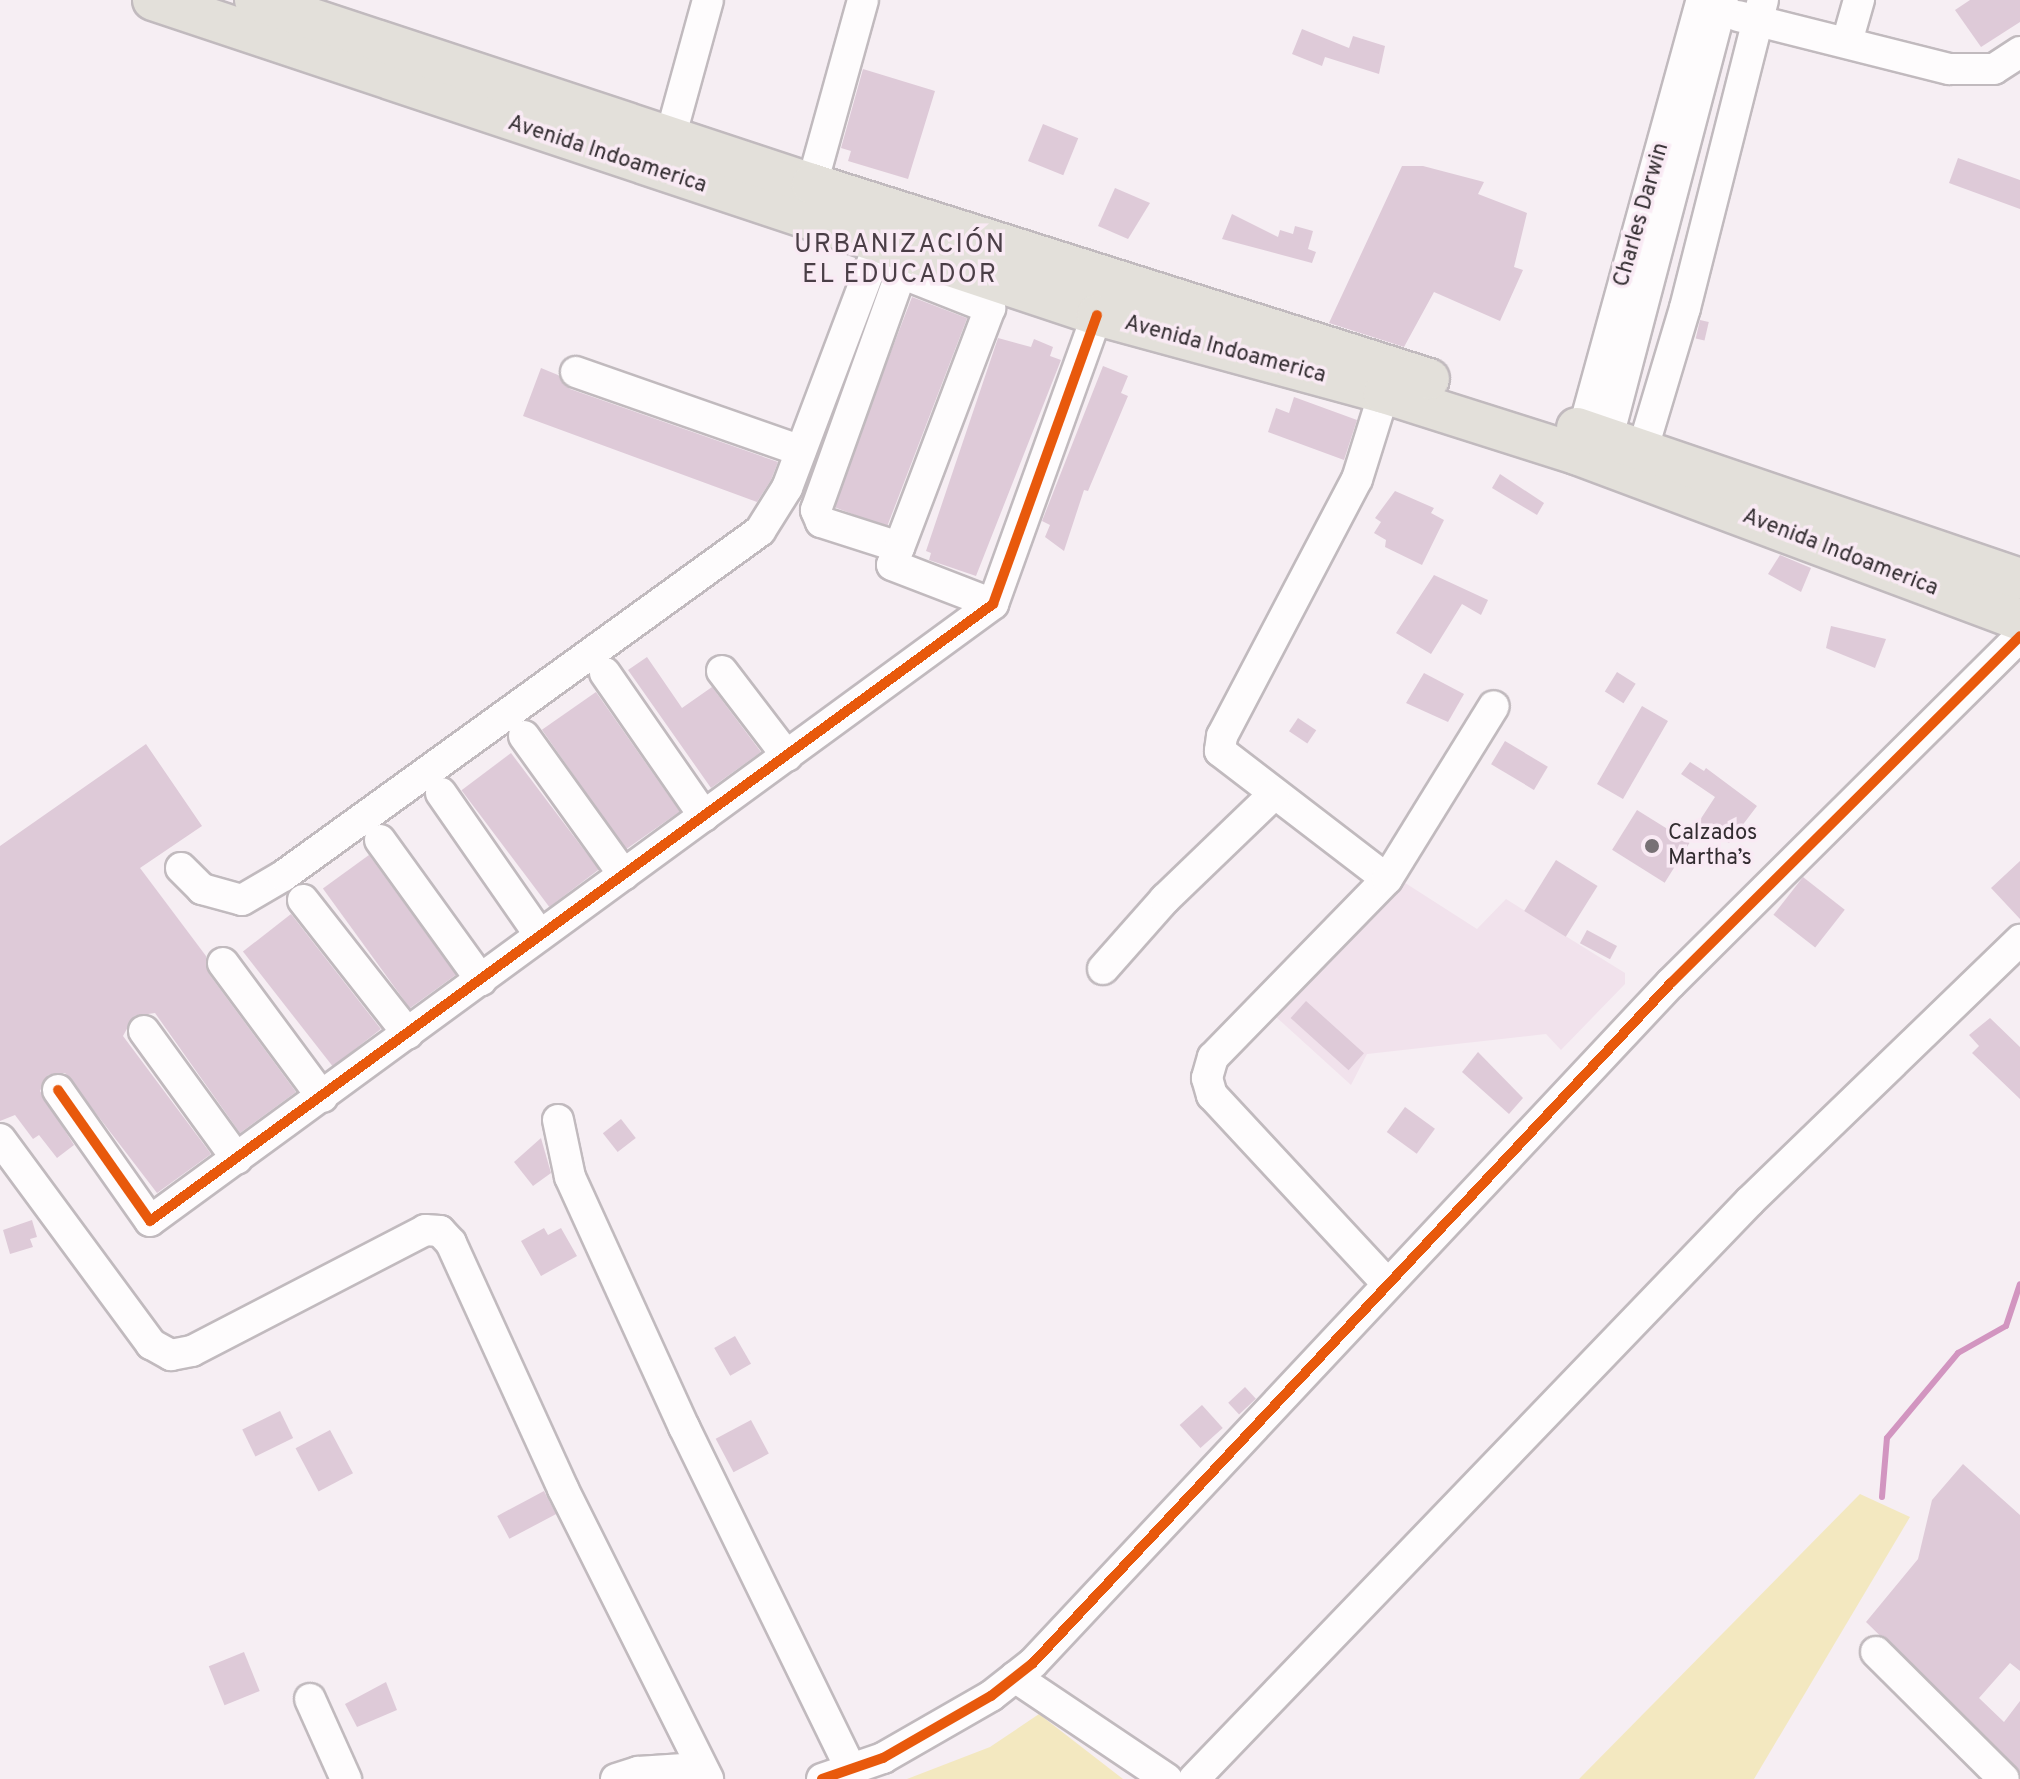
<!DOCTYPE html>
<meta charset="utf-8">
<style>
body{margin:0}
#map{position:relative;width:2020px;height:1779px;overflow:hidden;background:#f6eef3;font-family:Overpass,sans-serif}
div>[style]{position:absolute}
.built>*{inset:0;background:#f1e2ec}
.green>*{inset:0;background:#f3e8c0}
.stream>*{height:6px;margin:-3px;padding:0 3px;transform-origin:3px;border-radius:3px;background:#d295c0}
.building>*{inset:0;background:#decad8;transform-origin:0 0}
.roads{filter:drop-shadow(2px 0 #c1babe) drop-shadow(-2px 0 #c1babe) drop-shadow(0 2px #c1babe) drop-shadow(0 -2px #c1babe)}
.minor>*{height:30px;margin:-15px;padding:0 15px;transform-origin:15px;border-radius:15px;background:#fefcfd}
.major>*{height:40px;margin:-20px;padding:0 20px;transform-origin:20px;border-radius:20px;background:#e3e0da}
.cycleway>*{height:10px;margin:-5px;padding:0 5px;transform-origin:5px;border-radius:5px;background:#e8590c}
.dots>*{width:22px;height:22px;translate:-50% -50%;box-sizing:border-box;border:4px solid #f9eaf4;border-radius:50%}
span{translate:-50% -50%;white-space:nowrap;text-align:center;line-height:1.15;-webkit-text-stroke:7px #f9eaf4;paint-order:stroke}
.street-label{font-size:22px;color:#332d31}
.poi-label{font-size:22px;color:#332d31}
.left{translate:0 -50%;text-align:left}
.quarter-label{font-size:26px;color:#4a3e46;letter-spacing:2px}
</style>
<div id="map">
<div class="built">
<i style="clip-path:polygon(1399px 879px,1477px 929px,1506px 899px,1625px 973px,1625px 984px,1561px 1050px,1546px 1034px,1367px 1054px,1351px 1085px,1275px 1016px)"></i>
</div>
<div class="green">
<i style="clip-path:polygon(1860px 1494px,1910px 1517px,1754px 1779px,1579px 1779px)"></i>
<i style="clip-path:polygon(1039px 1714px,1123px 1779px,907px 1779px,990px 1747px)"></i>
</div>
<div class="stream">
<i style="left:1882px;top:1497px;width:59px;rotate:-85.2deg"></i>
<i style="left:1887px;top:1438px;width:111px;rotate:-50.1deg"></i>
<i style="left:1958px;top:1353px;width:55px;rotate:-29.4deg"></i>
<i style="left:2006px;top:1326px;width:44px;rotate:-71.6deg"></i>
</div>
<div class="building">
<i style="clip-path:polygon(1970px 0,2020px 0,2020px 22px,1981px 47px,1955px 10px)"></i>
<i style="clip-path:polygon(1302px 29px,1349px 48px,1353px 36px,1385px 46px,1379px 74px,1325px 57px,1322px 66px,1292px 54px)"></i>
<i style="clip-path:polygon(863px 69px,935px 91px,908px 179px,848px 161px,851px 151px,841px 148px)"></i>
<i style="left:1043px;top:124px;width:38px;height:40px;rotate:22deg"></i>
<i style="clip-path:polygon(1958px 158px,2020px 180px,2020px 209px,1949px 183px)"></i>
<i style="clip-path:polygon(1402px 166px,1423px 166px,1484px 182px,1478px 194px,1527px 213px,1514px 267px,1523px 270px,1500px 321px,1434px 292px,1404px 347px,1329px 323px)"></i>
<i style="clip-path:polygon(1115px 188px,1150px 203px,1128px 239px,1098px 226px)"></i>
<i style="clip-path:polygon(1232px 214px,1278px 237px,1280px 230px,1293px 234px,1295px 226px,1313px 231px,1308px 249px,1316px 252px,1312px 263px,1222px 239px)"></i>
<i style="left:912px;top:297px;width:59px;height:224px;rotate:21deg"></i>
<i style="left:1700px;top:320px;width:9px;height:19px;rotate:13deg"></i>
<i style="clip-path:polygon(998px 338px,1031px 347px,1034px 339px,1053px 347px,1050px 356px,1061px 360px,976px 576px,929px 560px,931px 553px,926px 551px)"></i>
<i style="clip-path:polygon(1103px 366px,1128px 376px,1121px 393px,1128px 396px,1088px 491px,1084px 490px,1064px 551px,1045px 537px,1050px 525px,1042px 521px)"></i>
<i style="clip-path:polygon(541px 368px,558px 375px,570px 389px,778px 462px,771px 480px,757px 502px,523px 416px)"></i>
<i style="clip-path:polygon(1294px 397px,1357px 420px,1344px 460px,1268px 432px,1276px 408px,1289px 413px)"></i>
<i style="clip-path:polygon(1500px 474px,1544px 503px,1537px 515px,1492px 488px)"></i>
<i style="clip-path:polygon(1395px 491px,1434px 508px,1431px 513px,1444px 520px,1422px 565px,1385px 547px,1386px 540px,1374px 533px,1381px 522px,1375px 518px)"></i>
<i style="clip-path:polygon(1780px 555px,1811px 568px,1801px 592px,1768px 574px)"></i>
<i style="clip-path:polygon(1434px 575px,1488px 600px,1481px 615px,1462px 604px,1431px 654px,1396px 633px)"></i>
<i style="clip-path:polygon(1831px 626px,1886px 639px,1875px 668px,1826px 648px)"></i>
<i style="clip-path:polygon(647px 657px,682px 708px,712px 687px,761px 752px,711px 788px,628px 670px)"></i>
<i style="left:1617px;top:672px;width:22px;height:23px;rotate:32deg"></i>
<i style="clip-path:polygon(1424px 673px,1464px 694px,1448px 722px,1406px 703px)"></i>
<i style="left:596px;top:692px;width:146px;height:66px;rotate:55deg"></i>
<i style="left:1642px;top:706px;width:30px;height:90px;rotate:30deg"></i>
<i style="left:1298px;top:718px;width:22px;height:16px;rotate:34deg"></i>
<i style="left:1505px;top:741px;width:50px;height:27px;rotate:31deg"></i>
<i style="clip-path:polygon(146px 744px,202px 826px,140px 868px,206px 956px,209px 974px,296px 1092px,240px 1133px,155px 1013px,134px 1016px,123px 1036px,211px 1154px,157px 1193px,65px 1073px,48px 1075px,40px 1091px,74px 1145px,57px 1158px,39px 1135px,33px 1139px,15px 1115px,0 1121px,0 846px)"></i>
<i style="left:511px;top:753px;width:146px;height:62px;rotate:53deg"></i>
<i style="clip-path:polygon(1690px 762px,1704px 771px,1706px 768px,1757px 806px,1729px 843px,1698px 823px,1715px 797px,1681px 774px)"></i>
<i style="left:1637px;top:810px;width:62px;height:47px;rotate:32deg"></i>
<i style="left:369px;top:855px;width:148px;height:57px;rotate:54deg"></i>
<i style="left:1556px;top:860px;width:49px;height:60px;rotate:32deg"></i>
<i style="clip-path:polygon(2020px 861px,2020px 919px,1991px 888px)"></i>
<i style="left:1803px;top:877px;width:53px;height:48px;rotate:38deg"></i>
<i style="left:291px;top:914px;width:146px;height:61px;rotate:52deg"></i>
<i style="left:1587px;top:930px;width:34px;height:15px;rotate:28deg"></i>
<i style="left:1306px;top:1001px;width:78px;height:23px;rotate:42deg"></i>
<i style="clip-path:polygon(1990px 1018px,2020px 1047px,2020px 1099px,1972px 1053px,1979px 1046px,1969px 1035px)"></i>
<i style="clip-path:polygon(1478px 1052px,1523px 1098px,1509px 1114px,1462px 1072px)"></i>
<i style="left:1405px;top:1107px;width:37px;height:31px;rotate:36deg"></i>
<i style="left:621px;top:1119px;width:24px;height:23px;rotate:52deg"></i>
<i style="clip-path:polygon(541px 1138px,551px 1173px,533px 1186px,514px 1162px)"></i>
<i style="clip-path:polygon(32px 1220px,37px 1237px,30px 1239px,33px 1247px,10px 1254px,3px 1230px)"></i>
<i style="clip-path:polygon(544px 1228px,548px 1235px,561px 1228px,577px 1256px,541px 1276px,521px 1241px)"></i>
<i style="left:735px;top:1336px;width:32px;height:24px;rotate:60deg"></i>
<i style="left:1245px;top:1387px;width:16px;height:23px;rotate:47deg"></i>
<i style="left:1202px;top:1405px;width:31px;height:30px;rotate:48deg"></i>
<i style="left:280px;top:1411px;width:30px;height:42px;rotate:64deg"></i>
<i style="left:751px;top:1420px;width:38px;height:40px;rotate:62deg"></i>
<i style="left:330px;top:1430px;width:49px;height:39px;rotate:62deg"></i>
<i style="clip-path:polygon(1963px 1464px,2020px 1515px,2020px 1671px,2010px 1663px,1979px 1698px,2004px 1722px,2020px 1701px,2020px 1772px,1866px 1622px,1918px 1559px,1932px 1500px)"></i>
<i style="left:544px;top:1491px;width:26px;height:53px;rotate:62deg"></i>
<i style="left:244px;top:1652px;width:42px;height:38px;rotate:68deg"></i>
<i style="clip-path:polygon(386px 1682px,397px 1710px,357px 1727px,345px 1704px)"></i>
</div>
<div class="roads">
<div class="minor">
<i style="left:1738px;top:16px;width:218px;rotate:14.1deg"></i>
<i style="left:1949px;top:69px;width:45px"></i>
<i style="left:1994px;top:69px;width:31px;rotate:-33deg"></i>
<i style="left:1847px;top:42px;width:44px;rotate:-74.1deg"></i>
<i style="left:670px;top:138px;width:143px;rotate:-74.6deg"></i>
<i style="left:812px;top:184px;width:191px;rotate:-74.5deg"></i>
<i style="left:576px;top:372px;width:238px;rotate:19.3deg"></i>
<i style="left:1384px;top:393px;width:90px;rotate:107.4deg"></i>
<i style="left:1357px;top:479px;width:290px;rotate:117.7deg"></i>
<i style="left:1222px;top:736px;width:15px;rotate:98deg"></i>
<i style="left:1220px;top:751px;width:210px;rotate:37.5deg"></i>
<i style="left:1387px;top:879px;width:249px;rotate:134.3deg"></i>
<i style="left:1213px;top:1057px;width:22px;rotate:106deg"></i>
<i style="left:1207px;top:1078px;width:18px;rotate:74deg"></i>
<i style="left:1212px;top:1095px;width:257px;rotate:47.1deg"></i>
<i style="left:1608px;top:437px;width:452px;rotate:-75.3deg"></i>
<i style="left:1643px;top:448px;width:146px;rotate:-73.3deg"></i>
<i style="left:1685px;top:308px;width:318px;rotate:-75.8deg"></i>
<i style="left:1578px;top:449px;width:466px;rotate:-74.6deg"></i>
<i style="left:899px;top:547px;width:82px;rotate:-162.2deg"></i>
<i style="left:821px;top:522px;width:13px;rotate:-113deg"></i>
<i style="left:816px;top:510px;width:252px;rotate:-70.3deg"></i>
<i style="left:901px;top:273px;width:96px;rotate:21.5deg"></i>
<i style="left:990px;top:308px;width:256px;rotate:110.8deg"></i>
<i style="left:899px;top:547px;width:19px;rotate:111deg"></i>
<i style="left:892px;top:565px;width:108px;rotate:21.1deg"></i>
<i style="left:722px;top:671px;width:107px;rotate:52.6deg"></i>
<i style="left:605px;top:673px;width:174px;rotate:55.3deg"></i>
<i style="left:524px;top:736px;width:171px;rotate:54.3deg"></i>
<i style="left:441px;top:793px;width:172px;rotate:55.2deg"></i>
<i style="left:380px;top:840px;width:173px;rotate:54.2deg"></i>
<i style="left:181px;top:868px;width:30px;rotate:45deg"></i>
<i style="left:202px;top:889px;width:41px;rotate:15.4deg"></i>
<i style="left:242px;top:900px;width:48px;rotate:-30.3deg"></i>
<i style="left:283px;top:876px;width:589px;rotate:-35.88deg"></i>
<i style="left:760px;top:531px;width:51px;rotate:-57.9deg"></i>
<i style="left:787px;top:488px;width:261px;rotate:-69.3deg"></i>
<i style="left:1387px;top:879px;width:203px;rotate:-58.3deg"></i>
<i style="left:303px;top:900px;width:170px;rotate:51.9deg"></i>
<i style="left:223px;top:963px;width:167px;rotate:53.5deg"></i>
<i style="left:1103px;top:969px;width:94px;rotate:-48.5deg"></i>
<i style="left:1165px;top:899px;width:151px;rotate:-43.9deg"></i>
<i style="left:144px;top:1031px;width:158px;rotate:54deg"></i>
<i style="left:58px;top:1090px;width:160px;rotate:54.9deg"></i>
<i style="left:150px;top:1221px;width:1045px;rotate:-36.2deg"></i>
<i style="left:993px;top:604px;width:307px;rotate:-70.2deg"></i>
<i style="left:558px;top:1120px;width:58px;rotate:78.1deg"></i>
<i style="left:570px;top:1177px;width:275px;rotate:65.5deg"></i>
<i style="left:684px;top:1427px;width:381px;rotate:64deg"></i>
<i style="left:0;top:1139px;width:255px;rotate:53.6deg"></i>
<i style="left:151px;top:1344px;width:23px;rotate:29deg"></i>
<i style="left:171px;top:1355px;width:21px;rotate:-11deg"></i>
<i style="left:192px;top:1351px;width:263px;rotate:-27.4deg"></i>
<i style="left:425px;top:1230px;width:15px;rotate:4deg"></i>
<i style="left:440px;top:1231px;width:16px;rotate:47deg"></i>
<i style="left:451px;top:1243px;width:270px;rotate:65.5deg"></i>
<i style="left:563px;top:1489px;width:324px;rotate:63.4deg"></i>
<i style="left:1876px;top:1652px;width:180px;rotate:44.8deg"></i>
<i style="left:1015px;top:1677px;width:183px;rotate:33.9deg"></i>
<i style="left:310px;top:1699px;width:88px;rotate:65.8deg"></i>
<i style="left:616px;top:1779px;width:23px;rotate:-18deg"></i>
<i style="left:638px;top:1772px;width:61px;rotate:-3.8deg"></i>
<i style="left:822px;top:1779px;width:65px;rotate:-19deg"></i>
<i style="left:883px;top:1758px;width:125px;rotate:-29.9deg"></i>
<i style="left:991px;top:1696px;width:53px;rotate:-38.2deg"></i>
<i style="left:1033px;top:1663px;width:932px;rotate:-46.83deg"></i>
<i style="left:1671px;top:983px;width:492px;rotate:-44.8deg"></i>
<i style="left:1194px;top:1779px;width:802px;rotate:-46.11deg"></i>
<i style="left:1750px;top:1201px;width:376px;rotate:-44deg"></i>
</div>
<div class="major">
<i style="left:153px;top:0;width:995px;rotate:18.45deg"></i>
<i style="left:1097px;top:315px;width:297px;rotate:15.2deg"></i>
<i style="left:1384px;top:393px;width:201px;rotate:17.6deg"></i>
<i style="left:1576px;top:454px;width:474px;rotate:20.5deg"></i>
<i style="left:255px;top:0;width:587px;rotate:18.28deg"></i>
<i style="left:812px;top:184px;width:647px;rotate:17.54deg"></i>
<i style="left:1577px;top:428px;width:468px;rotate:18.8deg"></i>
</div>
</div>
<div class="cycleway">
<i style="left:58px;top:1090px;width:160px;rotate:54.9deg"></i>
<i style="left:150px;top:1221px;width:1045px;rotate:-36.2deg"></i>
<i style="left:993px;top:604px;width:307px;rotate:-70.2deg"></i>
<i style="left:822px;top:1779px;width:65px;rotate:-19deg"></i>
<i style="left:883px;top:1758px;width:125px;rotate:-29.9deg"></i>
<i style="left:991px;top:1696px;width:53px;rotate:-38.2deg"></i>
<i style="left:1033px;top:1663px;width:932px;rotate:-46.83deg"></i>
<i style="left:1671px;top:983px;width:492px;rotate:-44.8deg"></i>
</div>
<div class="dots">
<i style="left:1652px;top:846px;background:#777175"></i>
</div>
<div class="street-label">
<span style="left:607px;top:155px;rotate:18deg">Avenida Indoamerica</span>
<span style="left:1642px;top:215px;rotate:-74deg">Charles Darwin</span>
<span style="left:1225px;top:350px;rotate:15deg">Avenida Indoamerica</span>
<span style="left:1840px;top:553px;rotate:21deg">Avenida Indoamerica</span>
</div>
<div class="poi-label">
<span class="left" style="left:1668px;top:846px">Calzados<br>Martha’s</span>
</div>
<div class="quarter-label">
<span style="left:900px;top:261px">URBANIZACIÓN<br>EL EDUCADOR</span>
</div>
</div>
